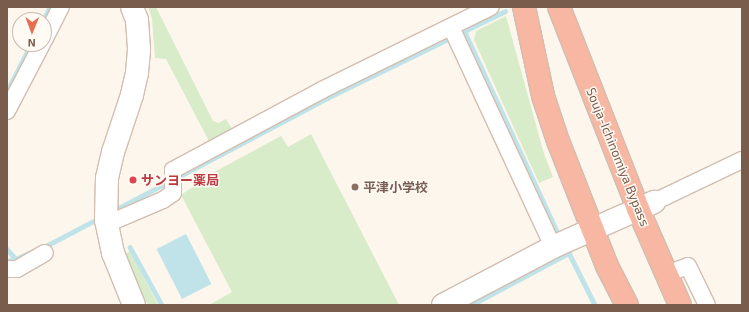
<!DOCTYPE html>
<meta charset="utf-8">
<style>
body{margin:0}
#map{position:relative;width:749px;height:312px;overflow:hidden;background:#fdf6ec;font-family:"Exo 2","Noto Sans JP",sans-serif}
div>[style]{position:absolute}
.green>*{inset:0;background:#d8ecc9}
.water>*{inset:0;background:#bfe3e8;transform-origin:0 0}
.stream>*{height:4.5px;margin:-2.25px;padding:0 2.25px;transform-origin:2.25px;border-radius:2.25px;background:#bfe3e8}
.roads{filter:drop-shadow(1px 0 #d1beb0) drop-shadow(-1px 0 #d1beb0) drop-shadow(0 1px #d1beb0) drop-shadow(0 -1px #d1beb0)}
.street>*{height:16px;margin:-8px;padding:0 8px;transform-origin:8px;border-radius:8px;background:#fff}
.secondary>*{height:22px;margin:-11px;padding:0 11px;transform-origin:11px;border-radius:11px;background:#fff}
.highway>*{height:22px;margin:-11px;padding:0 11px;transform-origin:11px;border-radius:11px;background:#f7b7a3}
.dots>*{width:11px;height:11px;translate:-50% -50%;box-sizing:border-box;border:2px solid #fffaf3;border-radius:50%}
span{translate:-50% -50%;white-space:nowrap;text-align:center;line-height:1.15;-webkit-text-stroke:3px #fffaf3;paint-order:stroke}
.street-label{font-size:13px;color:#7a5c4d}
.health-label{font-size:13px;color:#be3a42;font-weight:700}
.left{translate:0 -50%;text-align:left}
.education-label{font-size:13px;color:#785e54;font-weight:700}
.frame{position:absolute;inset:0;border:8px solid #7a5c4d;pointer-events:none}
.north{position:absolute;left:12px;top:12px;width:40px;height:40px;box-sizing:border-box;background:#fffaf3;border:1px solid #cabbb1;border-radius:50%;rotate:181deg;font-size:11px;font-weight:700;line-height:16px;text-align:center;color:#7a5c4d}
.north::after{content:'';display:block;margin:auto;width:14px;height:18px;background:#e76f51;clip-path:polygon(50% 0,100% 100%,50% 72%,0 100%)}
</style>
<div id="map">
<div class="green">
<i style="clip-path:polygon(148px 7px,156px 7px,213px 121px,219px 123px,226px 119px,234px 132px,211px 145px,166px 59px,155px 58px,152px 19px)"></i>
<i style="clip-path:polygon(506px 16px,544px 154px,553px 177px,539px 183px,474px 40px,476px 31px)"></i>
<i style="clip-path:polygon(311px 134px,399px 305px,209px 305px,232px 292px,181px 195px,216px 171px,281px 136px,288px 147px)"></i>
<i style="clip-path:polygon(130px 251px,158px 305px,148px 305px,141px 293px,125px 254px)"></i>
</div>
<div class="water">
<i style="left:186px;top:234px;width:56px;height:33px;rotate:63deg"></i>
</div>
<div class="stream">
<i style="left:43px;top:20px;width:15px;rotate:-62deg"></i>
<i style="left:464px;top:30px;width:229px;rotate:65.2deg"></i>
<i style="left:7px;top:91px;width:53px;rotate:-62.9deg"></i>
<i style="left:176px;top:178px;width:171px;rotate:-27.9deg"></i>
<i style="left:327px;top:98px;width:198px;rotate:-26deg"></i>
<i style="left:113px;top:211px;width:64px;rotate:-27.8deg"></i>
<i style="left:130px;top:247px;width:66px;rotate:61.1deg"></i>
<i style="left:566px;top:247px;width:65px;rotate:63.4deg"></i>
<i style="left:42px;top:248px;width:67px;rotate:-27.7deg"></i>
<i style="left:7px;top:249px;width:13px;rotate:48deg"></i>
<i style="left:16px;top:259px;width:19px;rotate:-25deg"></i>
<i style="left:7px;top:261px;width:9px;rotate:-13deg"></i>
<i style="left:471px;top:305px;width:111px;rotate:-28deg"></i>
</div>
<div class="roads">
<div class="street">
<i style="left:451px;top:27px;width:242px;rotate:65.1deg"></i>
<i style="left:44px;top:40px;width:37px;rotate:-63deg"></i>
<i style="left:7px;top:111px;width:76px;rotate:-62.4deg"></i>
<i style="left:654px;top:202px;width:98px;rotate:-25.5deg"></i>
<i style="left:107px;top:224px;width:61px;rotate:-23.2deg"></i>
<i style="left:163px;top:200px;width:12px;rotate:-35deg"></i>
<i style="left:173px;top:193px;width:23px;rotate:-90deg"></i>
<i style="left:173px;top:170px;width:169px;rotate:-28.2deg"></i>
<i style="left:322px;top:90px;width:188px;rotate:-26.2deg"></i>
<i style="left:7px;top:269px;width:10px"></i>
<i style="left:17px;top:269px;width:32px;rotate:-30deg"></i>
<i style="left:667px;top:274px;width:22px;rotate:-21deg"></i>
<i style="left:688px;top:266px;width:43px;rotate:64deg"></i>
</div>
<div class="secondary">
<i style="left:132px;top:7px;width:14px;rotate:69deg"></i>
<i style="left:137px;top:20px;width:30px;rotate:86deg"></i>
<i style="left:139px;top:50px;width:23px;rotate:95deg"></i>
<i style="left:137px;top:73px;width:23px;rotate:103deg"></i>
<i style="left:132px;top:95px;width:60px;rotate:108.4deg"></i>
<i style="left:113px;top:152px;width:27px;rotate:103deg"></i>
<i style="left:107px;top:178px;width:42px;rotate:91.4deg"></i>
<i style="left:106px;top:220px;width:34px;rotate:78deg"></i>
<i style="left:113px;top:253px;width:56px;rotate:68deg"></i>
<i style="left:443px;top:305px;width:124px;rotate:-27.8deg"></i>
<i style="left:553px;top:247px;width:111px;rotate:-24deg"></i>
</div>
<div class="highway">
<i style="left:524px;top:7px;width:91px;rotate:77.9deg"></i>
<i style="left:543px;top:96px;width:47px;rotate:71.6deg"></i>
<i style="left:558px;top:141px;width:134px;rotate:68.6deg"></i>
<i style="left:607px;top:266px;width:44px;rotate:62.9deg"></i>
<i style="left:559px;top:7px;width:217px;rotate:68.6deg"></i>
<i style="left:638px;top:209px;width:105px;rotate:66.4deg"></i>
</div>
</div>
<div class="dots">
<i style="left:133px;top:180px;background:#e0444e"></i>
<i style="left:355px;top:187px;background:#8d6e63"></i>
</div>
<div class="street-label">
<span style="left:618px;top:157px;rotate:68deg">Souja-Ichinomiya Bypass</span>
</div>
<div class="health-label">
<span class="left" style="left:141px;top:180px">サンヨー薬局</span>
</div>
<div class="education-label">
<span class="left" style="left:363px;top:187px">平津小学校</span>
</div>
<div class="frame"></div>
<div class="north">N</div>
</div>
